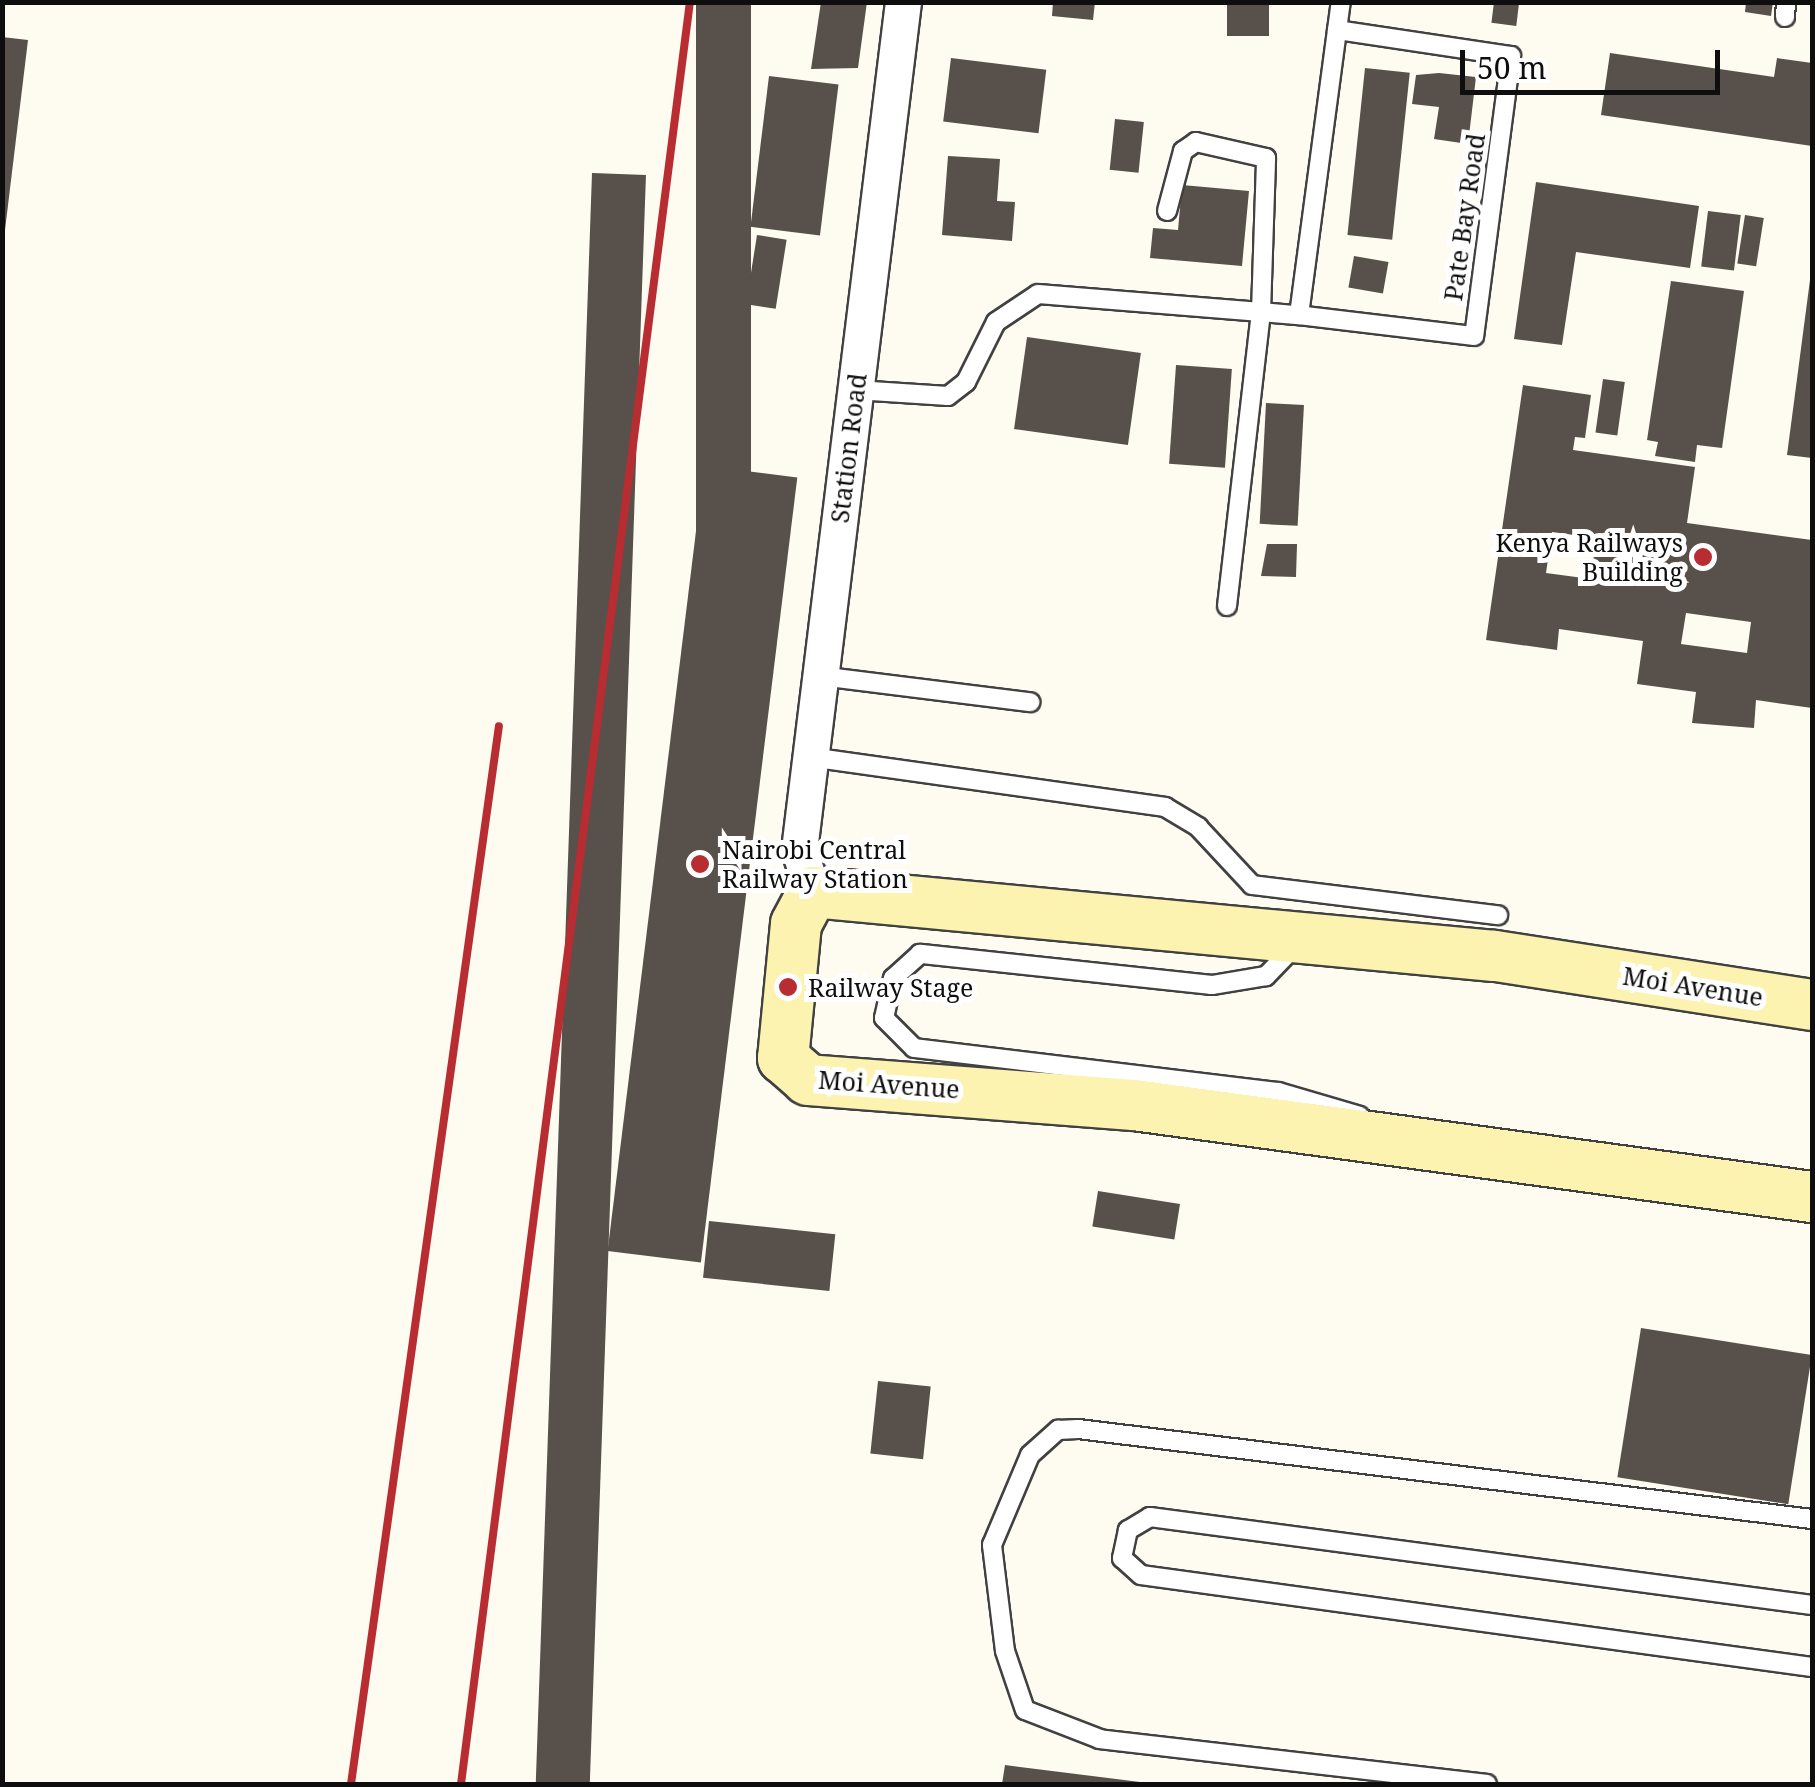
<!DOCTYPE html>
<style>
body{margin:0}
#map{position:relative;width:1815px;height:1787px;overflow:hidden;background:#fefcf1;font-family:"Noto Serif",serif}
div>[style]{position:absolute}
.building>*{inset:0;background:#57504b;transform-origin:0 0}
.roads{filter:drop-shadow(2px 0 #414141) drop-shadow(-2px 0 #414141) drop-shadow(0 2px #414141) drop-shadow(0 -2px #414141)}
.lane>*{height:18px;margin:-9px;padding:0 9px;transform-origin:9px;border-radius:9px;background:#fff}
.street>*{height:35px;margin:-17.5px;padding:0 17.5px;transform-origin:17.5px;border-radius:17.5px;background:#fff}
.secondary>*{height:50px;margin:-25px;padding:0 25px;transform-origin:25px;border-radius:25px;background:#fbf3af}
.rail>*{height:8px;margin:-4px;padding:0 4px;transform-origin:4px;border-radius:4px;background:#b72d32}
.dots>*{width:28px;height:28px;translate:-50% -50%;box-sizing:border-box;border:5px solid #fff;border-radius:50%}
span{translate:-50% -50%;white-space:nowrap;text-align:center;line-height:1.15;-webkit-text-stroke:10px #fff;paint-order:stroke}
.street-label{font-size:25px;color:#0e0e0e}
.poi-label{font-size:25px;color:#0e0e0e}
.right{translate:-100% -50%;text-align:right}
.left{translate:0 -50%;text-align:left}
.frame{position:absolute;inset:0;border:5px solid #0e0e0e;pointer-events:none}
.scale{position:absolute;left:1460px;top:50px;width:260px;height:45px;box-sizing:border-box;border:5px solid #0e0e0e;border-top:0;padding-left:12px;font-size:30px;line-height:35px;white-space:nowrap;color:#0e0e0e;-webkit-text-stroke:8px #fff;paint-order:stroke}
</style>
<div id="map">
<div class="building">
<i style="left:696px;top:2px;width:55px;height:764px"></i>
<i style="clip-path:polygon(821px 2px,867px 2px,858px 68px,811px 69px)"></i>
<i style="clip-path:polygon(1053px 2px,1095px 2px,1093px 20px,1052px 16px)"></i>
<i style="left:1227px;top:2px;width:42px;height:34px"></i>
<i style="left:1494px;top:2px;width:25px;height:21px;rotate:7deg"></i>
<i style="clip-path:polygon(1746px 2px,1773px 2px,1771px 16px,1745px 12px)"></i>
<i style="clip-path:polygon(2px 37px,28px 40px,5px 230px,2px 230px)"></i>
<i style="clip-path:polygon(1610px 53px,1774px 77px,1777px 58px,1812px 63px,1812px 146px,1601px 115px)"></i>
<i style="left:951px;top:58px;width:96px;height:64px;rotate:7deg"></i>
<i style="left:1365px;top:68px;width:45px;height:168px;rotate:6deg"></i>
<i style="clip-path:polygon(1439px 73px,1476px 77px,1468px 144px,1434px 139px,1439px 107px,1412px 104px,1416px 75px)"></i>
<i style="left:769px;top:76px;width:70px;height:152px;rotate:7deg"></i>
<i style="left:1115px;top:119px;width:29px;height:51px;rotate:6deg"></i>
<i style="clip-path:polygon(948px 156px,1000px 159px,997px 201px,1015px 202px,1012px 241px,942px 235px)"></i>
<i style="left:592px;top:173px;width:54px;height:1624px;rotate:2deg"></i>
<i style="clip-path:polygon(1536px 182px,1699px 206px,1690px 268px,1576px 252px,1562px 345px,1514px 339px)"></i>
<i style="clip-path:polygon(1182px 185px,1249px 191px,1242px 266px,1150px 258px,1153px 228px,1178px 230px)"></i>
<i style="left:1708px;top:211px;width:33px;height:56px;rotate:7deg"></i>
<i style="left:1745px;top:215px;width:19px;height:49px;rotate:9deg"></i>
<i style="left:757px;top:235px;width:30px;height:70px;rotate:9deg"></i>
<i style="left:1354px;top:256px;width:35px;height:32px;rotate:10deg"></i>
<i style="clip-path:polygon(1810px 280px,1812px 280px,1812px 458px,1787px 455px)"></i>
<i style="clip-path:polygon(1671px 281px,1744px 291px,1722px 448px,1697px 445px,1695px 462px,1655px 456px,1658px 442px,1647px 440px)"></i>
<i style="left:1027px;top:337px;width:115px;height:93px;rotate:8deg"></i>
<i style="left:1176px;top:365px;width:56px;height:99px;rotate:4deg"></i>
<i style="left:1603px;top:379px;width:22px;height:54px;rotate:8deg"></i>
<i style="clip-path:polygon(evenodd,1523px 385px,1591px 395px,1585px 438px,1575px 437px,1573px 450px,1695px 467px,1687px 523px,1812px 540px,1812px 708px,1756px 700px,1754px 728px,1692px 723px,1696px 692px,1637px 684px,1643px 641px,1559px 629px,1557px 650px,1486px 640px,1523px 385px,1552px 532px,1596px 538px,1591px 579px,1546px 573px,1552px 532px,1523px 385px,1686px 613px,1751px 622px,1747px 653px,1681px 644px,1686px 613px)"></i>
<i style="left:1266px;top:403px;width:38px;height:121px;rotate:3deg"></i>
<i style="left:704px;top:466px;width:94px;height:791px;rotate:7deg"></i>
<i style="clip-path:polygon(1267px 544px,1297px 544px,1296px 577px,1261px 576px)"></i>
<i style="left:1098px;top:1191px;width:83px;height:36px;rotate:9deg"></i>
<i style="left:709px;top:1221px;width:127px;height:57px;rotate:6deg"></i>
<i style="left:1641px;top:1328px;width:173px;height:151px;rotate:9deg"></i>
<i style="left:878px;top:1381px;width:53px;height:73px;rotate:6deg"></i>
<i style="clip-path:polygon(1005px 1765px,1140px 1782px,1140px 1784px,1002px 1784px)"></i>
</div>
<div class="roads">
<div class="lane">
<i style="left:1785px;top:17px;width:15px;rotate:-86deg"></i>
<i style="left:1337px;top:30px;width:176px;rotate:8.5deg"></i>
<i style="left:1511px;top:56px;width:282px;rotate:97.5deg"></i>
<i style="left:1474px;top:336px;width:176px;rotate:-173.2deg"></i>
<i style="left:1299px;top:315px;width:316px;rotate:-82.4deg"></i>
<i style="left:856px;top:390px;width:92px;rotate:3.7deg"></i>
<i style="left:948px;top:396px;width:23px;rotate:-38deg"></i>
<i style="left:966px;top:382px;width:67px;rotate:-63.4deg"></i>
<i style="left:996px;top:322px;width:50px;rotate:-33.7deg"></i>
<i style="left:1038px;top:294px;width:224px;rotate:4.6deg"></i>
<i style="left:1261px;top:312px;width:154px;rotate:-88.1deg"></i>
<i style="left:1266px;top:158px;width:72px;rotate:-167.1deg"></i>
<i style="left:1196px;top:142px;width:16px;rotate:145deg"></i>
<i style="left:1183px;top:151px;width:62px;rotate:104.9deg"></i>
<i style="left:1227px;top:606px;width:296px;rotate:-83.4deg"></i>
<i style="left:1261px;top:312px;width:38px;rotate:5deg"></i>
<i style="left:820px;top:676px;width:212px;rotate:7.1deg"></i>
<i style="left:810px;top:757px;width:359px;rotate:8deg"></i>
<i style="left:1165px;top:807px;width:39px;rotate:31deg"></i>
<i style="left:1198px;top:827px;width:79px;rotate:47deg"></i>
<i style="left:1252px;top:885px;width:248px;rotate:7deg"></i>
<i style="left:1295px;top:946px;width:42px;rotate:134deg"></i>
<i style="left:1266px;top:976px;width:55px;rotate:170.5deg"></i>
<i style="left:1212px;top:985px;width:294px;rotate:-173.9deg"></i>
<i style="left:920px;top:954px;width:36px;rotate:138deg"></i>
<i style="left:893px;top:978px;width:41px;rotate:102.7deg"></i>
<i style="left:884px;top:1018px;width:42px;rotate:45deg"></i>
<i style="left:914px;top:1048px;width:367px;rotate:6.9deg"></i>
<i style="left:1278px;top:1092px;width:85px;rotate:16.3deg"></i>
<i style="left:1812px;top:1605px;width:668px;rotate:-172.43deg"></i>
<i style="left:1150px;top:1517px;width:26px;rotate:149deg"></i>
<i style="left:1128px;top:1530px;width:29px;rotate:102deg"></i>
<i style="left:1122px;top:1558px;width:25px;rotate:42deg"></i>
<i style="left:1141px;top:1575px;width:677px;rotate:7.81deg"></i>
<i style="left:1487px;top:1784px;width:390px;rotate:-173.4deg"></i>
<i style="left:1100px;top:1739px;width:80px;rotate:-158.9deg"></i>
<i style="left:1025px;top:1710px;width:62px;rotate:-108.7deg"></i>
<i style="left:1005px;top:1651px;width:107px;rotate:-97deg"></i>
<i style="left:992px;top:1545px;width:98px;rotate:-67.1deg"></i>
<i style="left:1030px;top:1455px;width:38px;rotate:-42deg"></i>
<i style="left:1058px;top:1430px;width:20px;rotate:-3deg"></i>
<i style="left:1078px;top:1429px;width:739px;rotate:6.99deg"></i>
</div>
<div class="street">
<i style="left:813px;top:892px;width:44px;rotate:-108.4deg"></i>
<i style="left:799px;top:850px;width:854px;rotate:-83.01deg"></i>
</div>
<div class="secondary">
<i style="left:1812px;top:1005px;width:322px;rotate:-171.2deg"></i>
<i style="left:1494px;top:956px;width:684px;rotate:-174.63deg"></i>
<i style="left:813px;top:892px;width:36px;rotate:118deg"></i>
<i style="left:796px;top:924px;width:135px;rotate:95.5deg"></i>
<i style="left:783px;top:1058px;width:33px;rotate:41deg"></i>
<i style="left:808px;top:1080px;width:327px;rotate:4.4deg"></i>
<i style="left:1134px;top:1105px;width:684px;rotate:7.73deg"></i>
</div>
</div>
<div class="rail">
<i style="left:351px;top:1784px;width:1068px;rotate:-82.04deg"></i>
<i style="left:461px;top:1784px;width:1797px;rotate:-82.68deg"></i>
</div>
<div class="dots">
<i style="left:1703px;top:557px;background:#b72d32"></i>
<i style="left:700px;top:864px;background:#b72d32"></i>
<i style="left:788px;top:987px;background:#b72d32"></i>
</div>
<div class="street-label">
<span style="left:1464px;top:217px;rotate:-82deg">Pate Bay Road</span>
<span style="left:848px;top:448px;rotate:-83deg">Station Road</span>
<span style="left:1693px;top:986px;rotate:9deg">Moi Avenue</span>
<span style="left:889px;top:1084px;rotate:4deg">Moi Avenue</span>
</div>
<div class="poi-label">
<span class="right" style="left:1683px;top:557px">Kenya Railways<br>Building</span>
<span class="left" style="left:722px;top:864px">Nairobi Central<br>Railway Station</span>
<span class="left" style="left:808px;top:987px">Railway Stage</span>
</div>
<div class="frame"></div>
<div class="scale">50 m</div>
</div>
